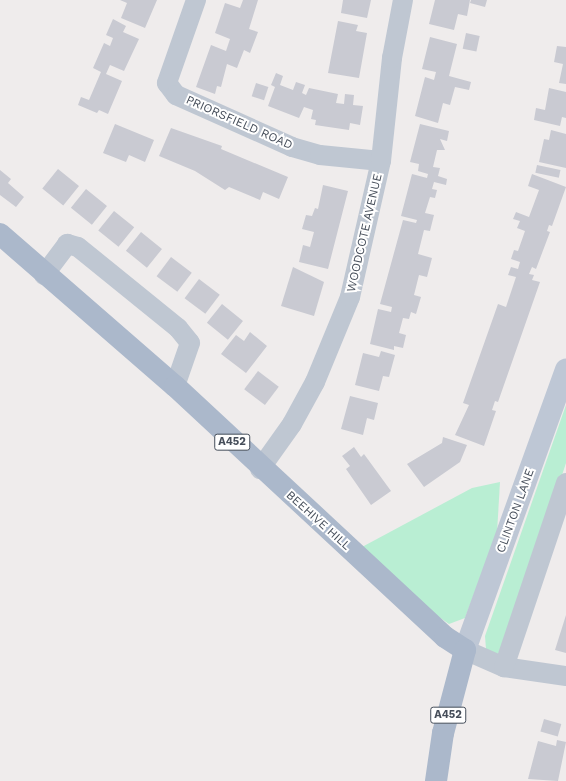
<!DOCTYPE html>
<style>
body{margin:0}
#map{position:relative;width:566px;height:781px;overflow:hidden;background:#efecec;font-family:"Work Sans",sans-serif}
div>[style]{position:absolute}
.green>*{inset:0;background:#b9eed3}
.building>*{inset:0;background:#c9cad2;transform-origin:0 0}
.street>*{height:20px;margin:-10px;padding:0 10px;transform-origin:10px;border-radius:10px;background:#bfc7d2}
.secondary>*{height:22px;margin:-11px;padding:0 11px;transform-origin:11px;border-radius:11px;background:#bec7d5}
.primary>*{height:22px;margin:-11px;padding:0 11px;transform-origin:11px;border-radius:11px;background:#abb8cb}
span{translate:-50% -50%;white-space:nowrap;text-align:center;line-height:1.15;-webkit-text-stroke:4px #fff;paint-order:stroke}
.shield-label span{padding:1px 3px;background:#fff;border:1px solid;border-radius:3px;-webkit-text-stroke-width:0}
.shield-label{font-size:11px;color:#454d59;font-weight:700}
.street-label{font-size:12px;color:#454d59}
</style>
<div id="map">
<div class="green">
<i style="clip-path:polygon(566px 405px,566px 463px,505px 647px,496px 655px,486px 649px,485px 636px)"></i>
<i style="clip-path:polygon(500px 482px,497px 533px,465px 618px,449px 624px,419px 603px,362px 547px,472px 488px)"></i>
</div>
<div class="building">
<i style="clip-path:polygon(120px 0,157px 0,145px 28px,121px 18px,127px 3px)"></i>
<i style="clip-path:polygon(243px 0,258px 0,249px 29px,258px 32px,250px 53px,244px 50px,237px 68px,227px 64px,221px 87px,217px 86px,215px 94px,196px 87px,211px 45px,226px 51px,230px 39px,215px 33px,225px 3px,240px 8px)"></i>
<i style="clip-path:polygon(343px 0,371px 0,367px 18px,341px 13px)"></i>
<i style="clip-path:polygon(435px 0,470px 0,467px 16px,458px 14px,454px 30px,429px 24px)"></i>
<i style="clip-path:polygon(471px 0,487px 0,485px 7px,470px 3px)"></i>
<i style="clip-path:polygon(113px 19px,126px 26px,123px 32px,139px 39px,124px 71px,110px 65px,106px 74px,122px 81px,108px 114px,99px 110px,97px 113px,78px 105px,81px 97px,89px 100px,101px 72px,93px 68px,104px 43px,110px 46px,113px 38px,106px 35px)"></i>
<i style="clip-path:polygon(338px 21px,358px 25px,356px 31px,367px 33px,359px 78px,328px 73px)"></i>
<i style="left:466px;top:33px;width:14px;height:16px;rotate:12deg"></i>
<i style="clip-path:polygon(430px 37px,457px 44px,449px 76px,471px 82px,469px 90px,455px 87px,450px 105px,443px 103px,438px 123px,415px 116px,425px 77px,434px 80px,436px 72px,422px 69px)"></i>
<i style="clip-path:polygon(557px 46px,566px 47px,566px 84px,559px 83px,563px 64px,554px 62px)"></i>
<i style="clip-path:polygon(276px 73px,283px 76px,280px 85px,293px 90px,296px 82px,305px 85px,302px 93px,306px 95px,309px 88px,338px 94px,336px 103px,344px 104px,345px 94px,354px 95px,353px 105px,363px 106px,360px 125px,350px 123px,349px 130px,315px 125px,316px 120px,311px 119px,313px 110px,304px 107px,299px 118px,268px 106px,275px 87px,271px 85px)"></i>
<i style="left:256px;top:83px;width:13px;height:14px;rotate:18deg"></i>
<i style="clip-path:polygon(549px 88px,566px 92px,566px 118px,562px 117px,560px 126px,534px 120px,536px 108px,545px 110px)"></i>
<i style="clip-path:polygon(115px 124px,154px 140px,145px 162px,129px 155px,126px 162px,103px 153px)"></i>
<i style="clip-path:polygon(420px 124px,449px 131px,447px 141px,440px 139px,445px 150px,437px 150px,433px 167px,440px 168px,438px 176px,447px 179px,446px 185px,434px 182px,432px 189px,437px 190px,435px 198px,430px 197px,425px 213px,434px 215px,430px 231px,424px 230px,418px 254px,432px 258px,427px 277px,419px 275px,414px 295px,421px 297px,416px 314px,411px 312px,409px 319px,403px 318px,399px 333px,406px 335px,403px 348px,394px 346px,394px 350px,370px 344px,378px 309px,391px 312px,392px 307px,380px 304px,403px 220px,416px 223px,417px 220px,401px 216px,412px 174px,427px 178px,428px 174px,418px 171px,419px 164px,410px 162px)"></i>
<i style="clip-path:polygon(171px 128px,222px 146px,221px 149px,288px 177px,279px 199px,263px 192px,260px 200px,229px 187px,225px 190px,195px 171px,159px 156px)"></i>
<i style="clip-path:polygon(551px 130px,566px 134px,566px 168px,539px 162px,544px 139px,549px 140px)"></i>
<i style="left:537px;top:165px;width:24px;height:8px;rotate:12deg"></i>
<i style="left:58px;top:169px;width:27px;height:25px;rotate:39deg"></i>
<i style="clip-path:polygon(0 170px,11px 179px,8px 183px,24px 197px,16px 207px,0 195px)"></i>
<i style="clip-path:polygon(532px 174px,566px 187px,552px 226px,549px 225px,547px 231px,550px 232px,536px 269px,532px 267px,529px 274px,534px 275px,532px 280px,540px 282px,498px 402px,495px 401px,492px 410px,496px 411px,484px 446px,455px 435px,469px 405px,463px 403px,498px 304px,506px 307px,516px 277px,508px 275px,511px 267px,518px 269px,520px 262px,511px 259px,514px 250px,518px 251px,525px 231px,517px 228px,520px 221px,513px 219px,516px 212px,529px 217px,539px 190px,528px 186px)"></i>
<i style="clip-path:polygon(323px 185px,348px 191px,328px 269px,299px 262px,303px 245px,310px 247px,314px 232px,302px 229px,306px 215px,312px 216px,315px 208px,318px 209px)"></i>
<i style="left:86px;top:189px;width:27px;height:24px;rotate:39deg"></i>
<i style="left:114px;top:211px;width:26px;height:25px;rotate:39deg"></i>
<i style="left:141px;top:232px;width:27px;height:24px;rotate:39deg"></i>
<i style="left:171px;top:257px;width:26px;height:24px;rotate:37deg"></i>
<i style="clip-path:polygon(293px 267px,324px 282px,314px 316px,281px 306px)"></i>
<i style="left:199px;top:279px;width:26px;height:24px;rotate:37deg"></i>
<i style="left:222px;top:304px;width:27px;height:24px;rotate:39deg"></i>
<i style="clip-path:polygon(250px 332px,267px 346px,246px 373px,221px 354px,236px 335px,244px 341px)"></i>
<i style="clip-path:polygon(381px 351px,395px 355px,389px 377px,383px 376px,379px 391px,355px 385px,363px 353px,379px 357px)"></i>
<i style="left:258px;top:371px;width:26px;height:23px;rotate:37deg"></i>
<i style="clip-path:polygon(350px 396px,378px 403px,374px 420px,367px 418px,363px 435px,341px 429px)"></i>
<i style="clip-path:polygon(443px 437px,467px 445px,460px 462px,424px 487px,407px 464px,442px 443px)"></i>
<i style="clip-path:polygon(354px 447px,361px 457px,364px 454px,391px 491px,371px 505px,346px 469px,350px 466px,342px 456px)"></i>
<i style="clip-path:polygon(566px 615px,566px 653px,555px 650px)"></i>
<i style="left:544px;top:719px;width:18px;height:13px;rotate:16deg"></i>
<i style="clip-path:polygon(557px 740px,566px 742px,558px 781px,528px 779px,538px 741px,556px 746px)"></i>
</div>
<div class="street">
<i style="left:196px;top:0;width:88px;rotate:109.3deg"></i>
<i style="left:167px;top:83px;width:15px;rotate:53deg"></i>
<i style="left:176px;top:95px;width:127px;rotate:24.1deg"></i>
<i style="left:292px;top:147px;width:29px;rotate:16deg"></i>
<i style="left:320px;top:155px;width:61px;rotate:5.6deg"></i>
<i style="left:44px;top:275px;width:39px;rotate:-53deg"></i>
<i style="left:67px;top:244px;width:11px;rotate:15deg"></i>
<i style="left:78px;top:247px;width:129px;rotate:39deg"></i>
<i style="left:178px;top:328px;width:19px;rotate:51deg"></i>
<i style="left:190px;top:343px;width:46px;rotate:109.2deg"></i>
<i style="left:260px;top:469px;width:55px;rotate:-54.6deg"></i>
<i style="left:292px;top:424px;width:48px;rotate:-61.3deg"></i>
<i style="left:315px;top:382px;width:92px;rotate:-67.6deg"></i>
<i style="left:350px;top:297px;width:139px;rotate:-77.2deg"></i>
<i style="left:381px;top:161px;width:104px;rotate:-83.9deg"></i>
<i style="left:392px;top:58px;width:59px;rotate:-79.3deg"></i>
<i style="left:465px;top:650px;width:43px;rotate:23.6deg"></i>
<i style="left:504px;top:667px;width:63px;rotate:8.3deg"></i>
<i style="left:504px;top:667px;width:194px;rotate:-71.4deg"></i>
</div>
<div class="secondary">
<i style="left:465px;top:650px;width:298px;rotate:-70.2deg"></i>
</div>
<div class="primary">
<i style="left:0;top:234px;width:232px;rotate:41deg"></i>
<i style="left:175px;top:386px;width:369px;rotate:42.9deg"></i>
<i style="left:445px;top:637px;width:24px;rotate:33deg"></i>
<i style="left:465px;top:650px;width:86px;rotate:104.8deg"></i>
<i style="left:443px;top:733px;width:49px;rotate:98.3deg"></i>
</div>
<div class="shield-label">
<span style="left:232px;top:442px">A452</span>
<span style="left:448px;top:715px">A452</span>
</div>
<div class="street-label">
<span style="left:239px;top:123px;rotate:24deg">PRIORSFIELD ROAD</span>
<span style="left:365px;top:233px;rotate:-77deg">WOODCOTE AVENUE</span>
<span style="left:516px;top:511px;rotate:-70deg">CLINTON LANE</span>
<span style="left:318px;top:521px;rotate:42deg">BEEHIVE HILL</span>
</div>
</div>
